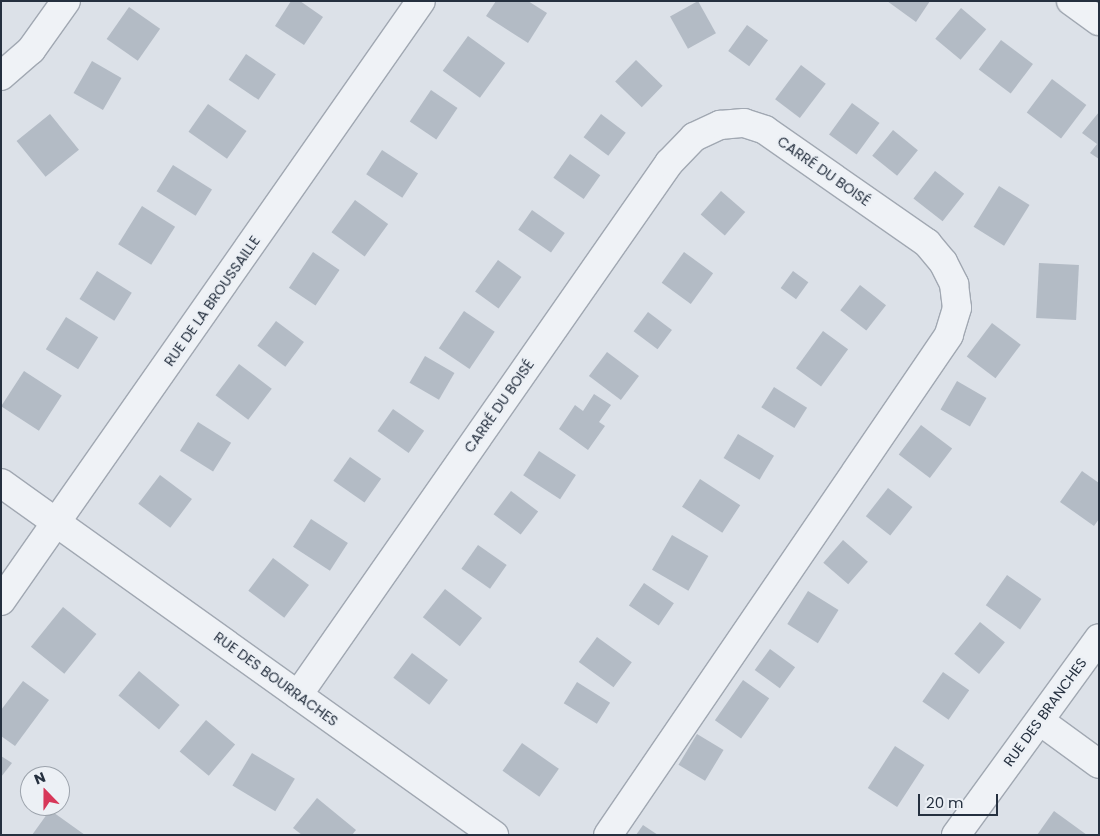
<!DOCTYPE html>
<meta charset="utf-8">
<style>
body{margin:0}
#map{position:relative;width:1100px;height:836px;overflow:hidden;background:#dce1e8;font-family:Poppins,sans-serif}
div>[style]{position:absolute}
.building>*{inset:0;background:#b3bbc5;transform-origin:0 0}
.roads{filter:drop-shadow(1px 0 #a1a8b2) drop-shadow(-1px 0 #a1a8b2) drop-shadow(0 1px #a1a8b2) drop-shadow(0 -1px #a1a8b2)}
.minor>*{height:28px;margin:-14px;padding:0 14px;transform-origin:14px;border-radius:14px;background:#eff2f6}
span{translate:-50% -50%;white-space:nowrap;text-align:center;line-height:1.15;-webkit-text-stroke:4.5px #ecf0f5;paint-order:stroke}
.street-label{font-size:14px;color:#25303f}
.frame{position:absolute;inset:0;border:2px solid #25303f;pointer-events:none}
.north{position:absolute;left:20px;top:766px;width:50px;height:50px;box-sizing:border-box;background:#ecf0f5;border:1px solid #9ca3ac;border-radius:50%;rotate:338deg;font-size:14px;font-weight:700;line-height:20px;text-align:center;color:#25303f}
.north::after{content:'';display:block;margin:auto;width:18px;height:22px;background:#d73759;clip-path:polygon(50% 0,100% 100%,50% 72%,0 100%)}
.scale{position:absolute;left:918px;top:794px;width:80px;height:22px;box-sizing:border-box;border:2px solid #25303f;border-top:0;padding-left:6px;font-size:15px;line-height:18px;white-space:nowrap;color:#25303f;-webkit-text-stroke:4px #ecf0f5;paint-order:stroke}
</style>
<div id="map">
<div class="building">
<i style="clip-path:polygon(291px 1px,300px 1px,323px 17px,304px 45px,275px 26px)"></i>
<i style="clip-path:polygon(496px 1px,528px 1px,547px 13px,528px 43px,486px 16px)"></i>
<i style="left:698px;top:1px;width:37px;height:32px;rotate:61deg"></i>
<i style="clip-path:polygon(887px 1px,930px 1px,916px 22px)"></i>
<i style="left:129px;top:7px;width:38px;height:39px;rotate:35deg"></i>
<i style="left:961px;top:8px;width:33px;height:40px;rotate:40deg"></i>
<i style="left:747px;top:25px;width:26px;height:32px;rotate:36deg"></i>
<i style="left:468px;top:36px;width:46px;height:43px;rotate:36deg"></i>
<i style="left:1001px;top:40px;width:40px;height:37px;rotate:37deg"></i>
<i style="left:246px;top:54px;width:36px;height:31px;rotate:34deg"></i>
<i style="left:636px;top:60px;width:37px;height:30px;rotate:44deg"></i>
<i style="left:92px;top:61px;width:34px;height:37px;rotate:30deg"></i>
<i style="left:801px;top:65px;width:31px;height:43px;rotate:37deg"></i>
<i style="left:1052px;top:79px;width:43px;height:42px;rotate:37deg"></i>
<i style="left:431px;top:90px;width:32px;height:38px;rotate:34deg"></i>
<i style="left:852px;top:103px;width:34px;height:39px;rotate:36deg"></i>
<i style="left:208px;top:104px;width:47px;height:34px;rotate:35deg"></i>
<i style="clip-path:polygon(1099px 112px,1099px 159px,1090px 153px,1097px 144px,1082px 133px)"></i>
<i style="left:50px;top:114px;width:46px;height:43px;rotate:51deg"></i>
<i style="left:601px;top:114px;width:31px;height:29px;rotate:37deg"></i>
<i style="left:893px;top:130px;width:32px;height:33px;rotate:39deg"></i>
<i style="left:382px;top:150px;width:43px;height:29px;rotate:33deg"></i>
<i style="left:570px;top:154px;width:37px;height:29px;rotate:35deg"></i>
<i style="left:173px;top:165px;width:46px;height:31px;rotate:32deg"></i>
<i style="left:935px;top:171px;width:37px;height:35px;rotate:38deg"></i>
<i style="left:999px;top:186px;width:36px;height:48px;rotate:32deg"></i>
<i style="left:721px;top:191px;width:32px;height:31px;rotate:41deg"></i>
<i style="left:355px;top:200px;width:41px;height:40px;rotate:36deg"></i>
<i style="left:142px;top:206px;width:39px;height:45px;rotate:32deg"></i>
<i style="left:532px;top:210px;width:40px;height:24px;rotate:35deg"></i>
<i style="left:313px;top:252px;width:32px;height:43px;rotate:34deg"></i>
<i style="left:684px;top:252px;width:36px;height:38px;rotate:36deg"></i>
<i style="left:498px;top:260px;width:29px;height:39px;rotate:36deg"></i>
<i style="left:1039px;top:263px;width:40px;height:55px;rotate:3deg"></i>
<i style="left:97px;top:271px;width:41px;height:33px;rotate:32deg"></i>
<i style="left:793px;top:271px;width:19px;height:21px;rotate:36deg"></i>
<i style="left:860px;top:285px;width:33px;height:32px;rotate:38deg"></i>
<i style="left:464px;top:311px;width:37px;height:45px;rotate:34deg"></i>
<i style="left:648px;top:312px;width:30px;height:24px;rotate:37deg"></i>
<i style="left:66px;top:317px;width:38px;height:38px;rotate:32deg"></i>
<i style="left:276px;top:321px;width:35px;height:31px;rotate:37deg"></i>
<i style="left:992px;top:323px;width:36px;height:42px;rotate:37deg"></i>
<i style="left:823px;top:331px;width:31px;height:46px;rotate:36deg"></i>
<i style="left:607px;top:352px;width:40px;height:30px;rotate:37deg"></i>
<i style="left:425px;top:356px;width:34px;height:31px;rotate:30deg"></i>
<i style="left:239px;top:364px;width:41px;height:39px;rotate:37deg"></i>
<i style="left:24px;top:371px;width:45px;height:42px;rotate:33deg"></i>
<i style="left:957px;top:381px;width:34px;height:33px;rotate:30deg"></i>
<i style="left:774px;top:387px;width:39px;height:24px;rotate:32deg"></i>
<i style="clip-path:polygon(594px 394px,611px 405px,599px 422px,605px 426px,588px 450px,559px 429px,575px 405px,583px 411px)"></i>
<i style="left:393px;top:409px;width:38px;height:27px;rotate:35deg"></i>
<i style="left:198px;top:422px;width:39px;height:34px;rotate:32deg"></i>
<i style="left:921px;top:425px;width:39px;height:37px;rotate:37deg"></i>
<i style="left:738px;top:434px;width:42px;height:28px;rotate:31deg"></i>
<i style="left:539px;top:451px;width:44px;height:29px;rotate:33deg"></i>
<i style="left:350px;top:457px;width:38px;height:29px;rotate:35deg"></i>
<i style="clip-path:polygon(1082px 471px,1099px 483px,1099px 519px,1094px 526px,1060px 502px)"></i>
<i style="left:160px;top:475px;width:40px;height:36px;rotate:37deg"></i>
<i style="left:700px;top:479px;width:48px;height:33px;rotate:33deg"></i>
<i style="left:888px;top:488px;width:31px;height:36px;rotate:38deg"></i>
<i style="left:511px;top:491px;width:34px;height:29px;rotate:37deg"></i>
<i style="left:311px;top:519px;width:44px;height:33px;rotate:33deg"></i>
<i style="left:672px;top:535px;width:42px;height:40px;rotate:30deg"></i>
<i style="left:843px;top:540px;width:33px;height:30px;rotate:41deg"></i>
<i style="left:478px;top:545px;width:35px;height:29px;rotate:35deg"></i>
<i style="left:273px;top:558px;width:45px;height:41px;rotate:37deg"></i>
<i style="left:1007px;top:575px;width:42px;height:37px;rotate:35deg"></i>
<i style="left:644px;top:583px;width:36px;height:27px;rotate:34deg"></i>
<i style="left:445px;top:589px;width:47px;height:36px;rotate:38deg"></i>
<i style="left:808px;top:591px;width:36px;height:39px;rotate:32deg"></i>
<i style="left:63px;top:607px;width:43px;height:51px;rotate:39deg"></i>
<i style="left:980px;top:622px;width:32px;height:41px;rotate:39deg"></i>
<i style="left:597px;top:637px;width:43px;height:31px;rotate:36deg"></i>
<i style="left:770px;top:649px;width:31px;height:26px;rotate:36deg"></i>
<i style="left:412px;top:653px;width:45px;height:31px;rotate:37deg"></i>
<i style="left:139px;top:671px;width:53px;height:32px;rotate:40deg"></i>
<i style="left:943px;top:672px;width:32px;height:36px;rotate:35deg"></i>
<i style="left:743px;top:680px;width:32px;height:49px;rotate:35deg"></i>
<i style="clip-path:polygon(23px 681px,49px 700px,15px 746px,1px 736px,1px 710px)"></i>
<i style="left:577px;top:682px;width:39px;height:25px;rotate:32deg"></i>
<i style="left:206px;top:720px;width:38px;height:41px;rotate:40deg"></i>
<i style="left:697px;top:734px;width:31px;height:36px;rotate:31deg"></i>
<i style="left:522px;top:743px;width:45px;height:34px;rotate:35deg"></i>
<i style="left:895px;top:746px;width:35px;height:50px;rotate:33deg"></i>
<i style="left:252px;top:753px;width:50px;height:38px;rotate:31deg"></i>
<i style="clip-path:polygon(1px 756px,12px 763px,1px 777px)"></i>
<i style="clip-path:polygon(317px 798px,356px 830px,352px 835px,302px 835px,293px 828px)"></i>
<i style="clip-path:polygon(50px 810px,85px 835px,32px 835px)"></i>
<i style="clip-path:polygon(1054px 811px,1087px 835px,1037px 835px)"></i>
<i style="clip-path:polygon(643px 825px,658px 835px,636px 835px)"></i>
</div>
<div class="roads">
<div class="minor">
<i style="left:1071px;top:1px;width:34px;rotate:36deg"></i>
<i style="left:1px;top:76px;width:40px;rotate:-41deg"></i>
<i style="left:31px;top:50px;width:60px;rotate:-54.5deg"></i>
<i style="left:1px;top:483px;width:606px;rotate:35.53deg"></i>
<i style="left:1px;top:601px;width:732px;rotate:-55.01deg"></i>
<i style="left:298px;top:695px;width:649px;rotate:-55.11deg"></i>
<i style="left:669px;top:163px;width:36px;rotate:-46deg"></i>
<i style="left:694px;top:137px;width:29px;rotate:-25deg"></i>
<i style="left:720px;top:125px;width:24px;rotate:-5deg"></i>
<i style="left:744px;top:123px;width:22px;rotate:18deg"></i>
<i style="left:765px;top:130px;width:198px;rotate:34.9deg"></i>
<i style="left:927px;top:243px;width:25px;rotate:50deg"></i>
<i style="left:943px;top:262px;width:25px;rotate:63deg"></i>
<i style="left:954px;top:284px;width:24px;rotate:83deg"></i>
<i style="left:957px;top:308px;width:28px;rotate:107deg"></i>
<i style="left:949px;top:335px;width:605px;rotate:124.29deg"></i>
<i style="left:1040px;top:721px;width:73px;rotate:36.1deg"></i>
<i style="left:956px;top:835px;width:243px;rotate:-54deg"></i>
</div>
</div>
<div class="street-label">
<span style="left:824px;top:171px;rotate:35deg">CARRÉ DU BOISÉ</span>
<span style="left:212px;top:301px;rotate:-55deg">RUE DE LA BROUSSAILLE</span>
<span style="left:499px;top:406px;rotate:-55deg">CARRÉ DU BOISÉ</span>
<span style="left:276px;top:679px;rotate:36deg">RUE DES BOURRACHES</span>
<span style="left:1045px;top:712px;rotate:-54deg">RUE DES BRANCHES</span>
</div>
<div class="frame"></div>
<div class="north">N</div>
<div class="scale">20 m</div>
</div>
